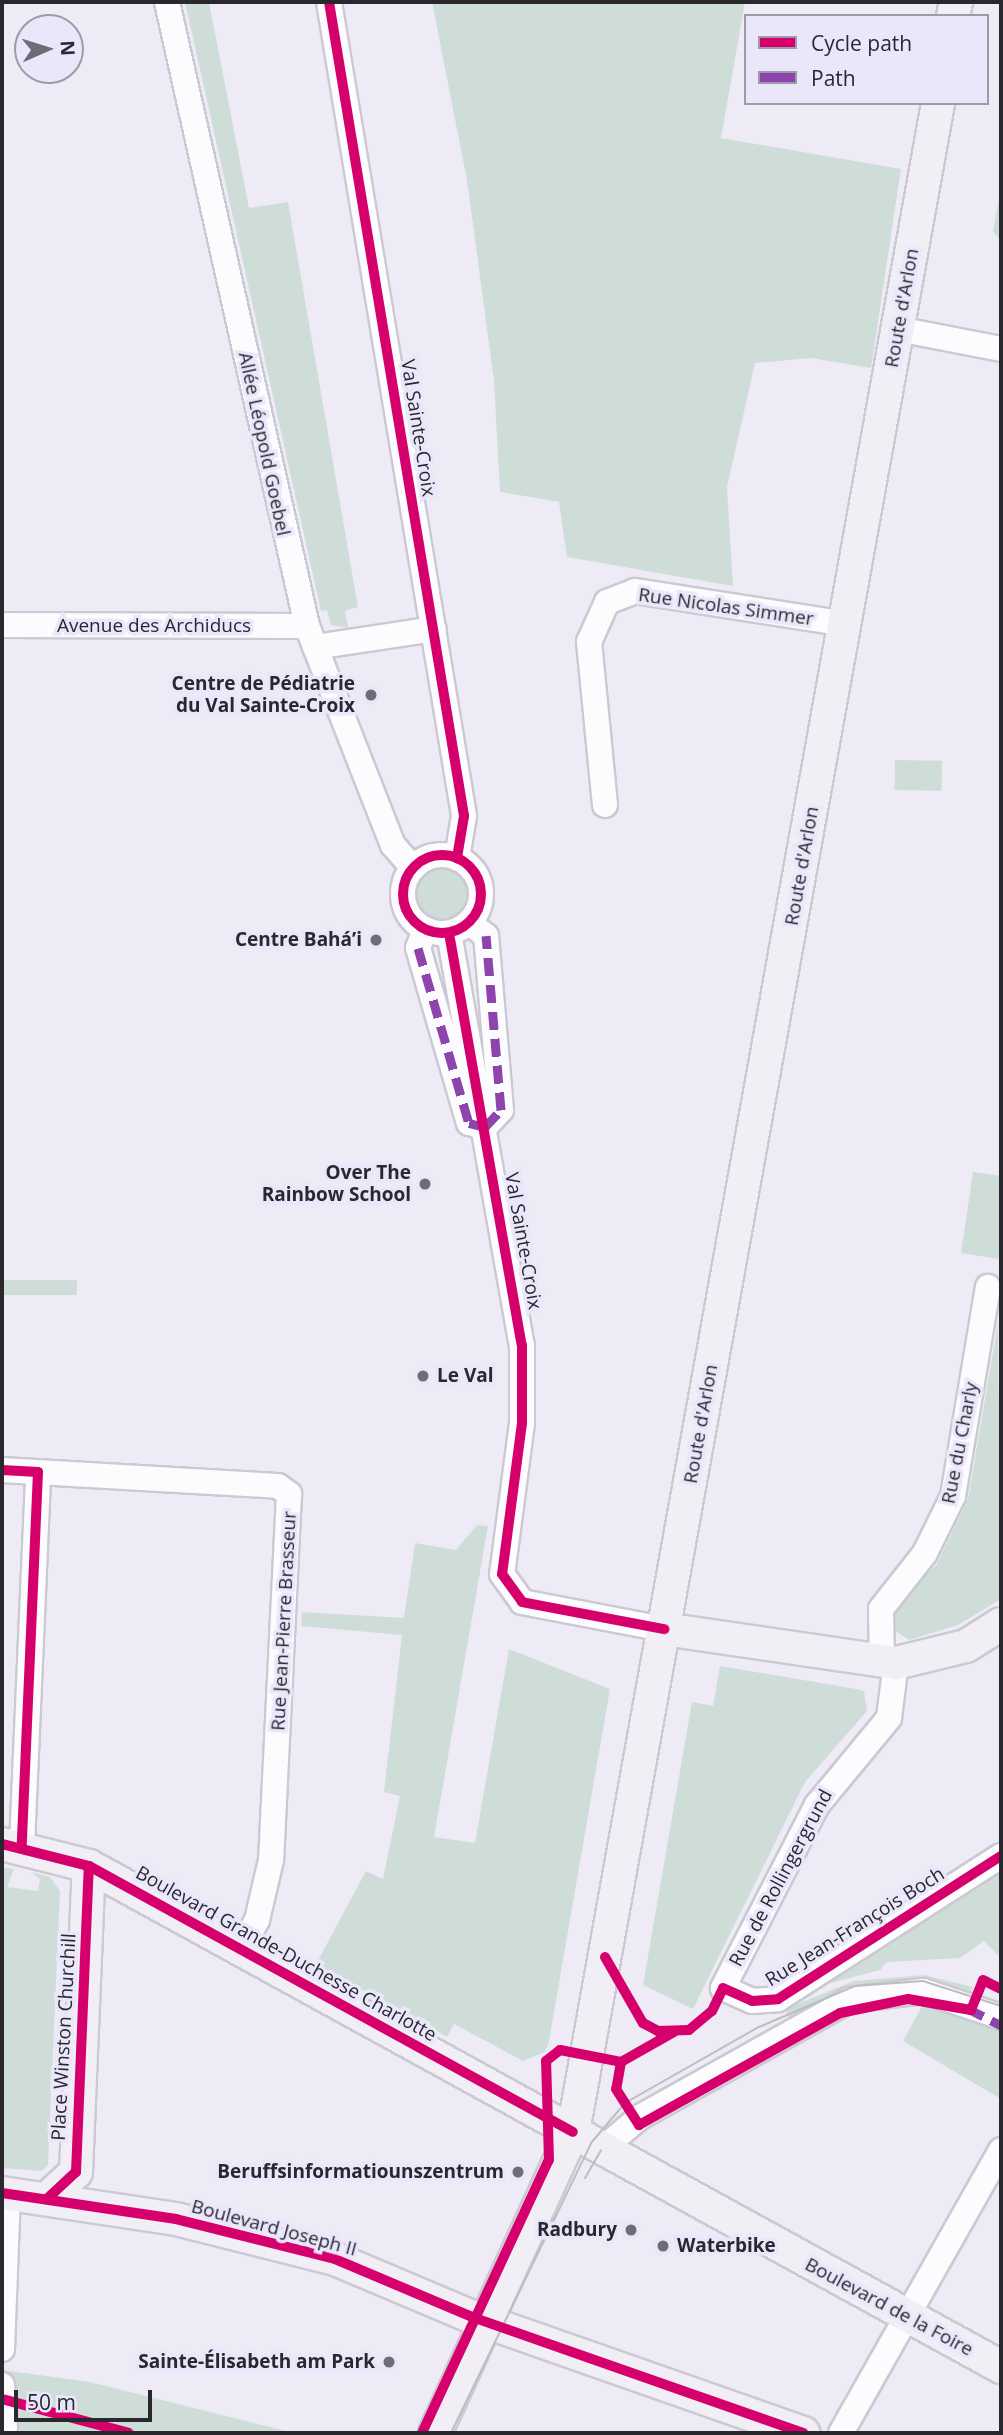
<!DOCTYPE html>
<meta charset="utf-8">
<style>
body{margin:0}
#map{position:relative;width:1003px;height:2435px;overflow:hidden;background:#eeebf6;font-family:"Open Sans",sans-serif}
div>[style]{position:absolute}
.green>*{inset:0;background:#cfddd8;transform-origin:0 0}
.round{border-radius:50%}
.roads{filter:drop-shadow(2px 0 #cbc9d1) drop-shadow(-2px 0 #cbc9d1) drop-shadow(0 2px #cbc9d1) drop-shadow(0 -2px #cbc9d1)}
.minor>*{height:24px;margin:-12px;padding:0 12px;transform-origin:12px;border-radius:12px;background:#fcfcfe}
.minor>.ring{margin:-12px;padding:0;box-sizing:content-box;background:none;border:24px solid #fcfcfe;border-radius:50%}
.major>*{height:32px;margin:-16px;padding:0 16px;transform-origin:16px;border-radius:16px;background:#f1eef6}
.tram>*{height:2px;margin:-1px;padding:0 1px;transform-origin:1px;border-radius:1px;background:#bdbcc0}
.quiet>*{height:9px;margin-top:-4.5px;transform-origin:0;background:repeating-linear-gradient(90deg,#8e44ad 0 18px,transparent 0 27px)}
.cycleway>*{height:10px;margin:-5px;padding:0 5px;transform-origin:5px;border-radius:5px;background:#d6006c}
.cycleway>.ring{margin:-5px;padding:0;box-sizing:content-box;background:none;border:10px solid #d6006c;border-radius:50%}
.dots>*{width:19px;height:19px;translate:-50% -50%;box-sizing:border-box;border:4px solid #eae7fb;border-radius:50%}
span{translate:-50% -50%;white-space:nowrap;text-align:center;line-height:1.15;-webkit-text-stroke:7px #eae7fb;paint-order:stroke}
.street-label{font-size:19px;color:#29282f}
.poi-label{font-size:19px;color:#29282f;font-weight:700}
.right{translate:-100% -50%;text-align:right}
.left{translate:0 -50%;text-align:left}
.frame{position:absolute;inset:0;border:4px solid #29282f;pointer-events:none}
.legend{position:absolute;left:744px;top:14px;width:245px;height:91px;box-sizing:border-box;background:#eae7fb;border:2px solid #9d9ba9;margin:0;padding:9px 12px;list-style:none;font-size:21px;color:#29282f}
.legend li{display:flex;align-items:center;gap:14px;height:35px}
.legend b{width:35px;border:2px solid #9d9ba9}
.north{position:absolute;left:14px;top:14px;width:70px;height:70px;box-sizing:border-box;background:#eae7fb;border:2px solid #9d9ba9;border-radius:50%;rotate:87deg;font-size:19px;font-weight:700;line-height:28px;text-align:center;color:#29282f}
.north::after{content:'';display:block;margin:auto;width:24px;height:32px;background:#6e6c75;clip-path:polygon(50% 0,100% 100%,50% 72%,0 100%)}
.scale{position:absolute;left:14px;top:2390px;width:138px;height:32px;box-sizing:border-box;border:4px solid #29282f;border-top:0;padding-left:9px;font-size:21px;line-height:24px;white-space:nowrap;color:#29282f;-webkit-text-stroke:5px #eae7fb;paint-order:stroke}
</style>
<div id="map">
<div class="green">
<i style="clip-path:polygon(185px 2px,209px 2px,249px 208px,288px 202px,358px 607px,345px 611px,348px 628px,331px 625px,327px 610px,321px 611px)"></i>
<i style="clip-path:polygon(432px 2px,745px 2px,721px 138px,901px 169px,871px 368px,811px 358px,755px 363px,727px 487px,733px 586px,567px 557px,559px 502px,500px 492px,494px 381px,467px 180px)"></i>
<i style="clip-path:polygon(1001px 187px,1001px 240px,993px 232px)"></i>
<i style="left:895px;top:760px;width:47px;height:30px;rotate:1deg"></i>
<i class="round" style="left:413px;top:867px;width:58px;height:58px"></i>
<i style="clip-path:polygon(973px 1172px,1001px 1176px,999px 1259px,961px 1253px)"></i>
<i style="left:2px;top:1280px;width:75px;height:15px"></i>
<i style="clip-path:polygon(998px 1323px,1001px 1599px,958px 1625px,909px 1640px,893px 1629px,890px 1612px,937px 1564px,968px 1499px)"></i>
<i style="clip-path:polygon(477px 1525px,488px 1526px,434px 1837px,475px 1843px,509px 1649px,610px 1689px,549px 2041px,545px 2052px,523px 2061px,454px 2024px,447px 2037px,316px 1964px,366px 1871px,383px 1879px,400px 1796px,384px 1792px,402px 1635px,301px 1626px,302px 1612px,404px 1618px,415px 1543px,456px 1550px)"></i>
<i style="clip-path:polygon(720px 1666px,856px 1689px,864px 1691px,867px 1711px,805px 1782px,693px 2009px,643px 1985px,692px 1702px,713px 1706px)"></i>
<i style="clip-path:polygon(1001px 1865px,1001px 1958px,984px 1941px,960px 1958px,887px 1962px,880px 1970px,815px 1987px)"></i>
<i style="clip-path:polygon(2px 1867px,14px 1869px,7px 1887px,38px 1891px,40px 1879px,31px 1872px,50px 1877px,60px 1891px,48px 2165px,42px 2171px,2px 2168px)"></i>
<i style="clip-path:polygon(924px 1975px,973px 1987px,969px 1996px,945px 1989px,791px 2022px,785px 2009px,854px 1981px)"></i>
<i style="clip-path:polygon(926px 1999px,1001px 2025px,1001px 2099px,903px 2041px)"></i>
<i style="clip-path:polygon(2px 2370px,90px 2382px,294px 2433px,2px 2433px)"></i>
</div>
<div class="roads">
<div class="minor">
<i style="left:167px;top:2px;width:640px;rotate:77.35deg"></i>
<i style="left:307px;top:626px;width:235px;rotate:68.6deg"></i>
<i style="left:393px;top:845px;width:30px;rotate:49deg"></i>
<i style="left:329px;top:2px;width:825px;rotate:80.58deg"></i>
<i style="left:464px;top:816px;width:43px;rotate:99.5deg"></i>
<i style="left:898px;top:329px;width:105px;rotate:11deg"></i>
<i style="left:2px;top:625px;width:305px;rotate:0.2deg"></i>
<i style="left:315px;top:647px;width:120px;rotate:-8.6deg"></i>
<i style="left:605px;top:805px;width:164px;rotate:-95.6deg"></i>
<i style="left:589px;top:642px;width:44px;rotate:-65.8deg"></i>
<i style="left:607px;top:602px;width:30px;rotate:-21deg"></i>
<i style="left:635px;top:591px;width:214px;rotate:8.9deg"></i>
<i class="ring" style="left:403px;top:855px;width:54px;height:54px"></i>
<i style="left:425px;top:929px;width:20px;rotate:110deg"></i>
<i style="left:418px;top:948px;width:182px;rotate:73.8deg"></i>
<i style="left:469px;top:1123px;width:16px;rotate:14deg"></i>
<i style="left:485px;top:1127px;width:23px;rotate:-47deg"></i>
<i style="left:501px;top:1110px;width:175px;rotate:-94.9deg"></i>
<i style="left:486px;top:936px;width:22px;rotate:-141deg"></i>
<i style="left:449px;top:933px;width:418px;rotate:80deg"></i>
<i style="left:522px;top:1345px;width:78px;rotate:90deg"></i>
<i style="left:522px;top:1423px;width:152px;rotate:97.5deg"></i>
<i style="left:502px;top:1574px;width:34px;rotate:54deg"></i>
<i style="left:522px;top:1602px;width:145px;rotate:10.8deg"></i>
<i style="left:2px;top:1470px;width:276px;rotate:3.3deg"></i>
<i style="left:278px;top:1486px;width:14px;rotate:36deg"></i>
<i style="left:289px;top:1494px;width:366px;rotate:92.8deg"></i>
<i style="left:271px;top:1860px;width:62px;rotate:103.1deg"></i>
<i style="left:257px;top:1920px;width:33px;rotate:119deg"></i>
<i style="left:882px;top:1663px;width:54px;rotate:-91.1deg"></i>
<i style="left:881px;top:1609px;width:71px;rotate:-51.8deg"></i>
<i style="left:925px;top:1553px;width:64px;rotate:-63.8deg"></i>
<i style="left:953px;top:1496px;width:212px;rotate:-80.5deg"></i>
<i style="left:896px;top:1663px;width:55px;rotate:97.3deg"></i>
<i style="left:889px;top:1718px;width:113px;rotate:129.6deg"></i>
<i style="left:817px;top:1805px;width:206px;rotate:117.2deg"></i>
<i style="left:723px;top:1988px;width:32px;rotate:24deg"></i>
<i style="left:752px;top:2001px;width:26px;rotate:-4deg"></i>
<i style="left:778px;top:1999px;width:265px;rotate:-32.7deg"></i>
<i style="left:22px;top:1845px;width:373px;rotate:-87.5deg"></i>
<i style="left:601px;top:2150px;width:51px;rotate:-40.2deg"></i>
<i style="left:640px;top:2117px;width:240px;rotate:-29.2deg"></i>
<i style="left:849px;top:2000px;width:75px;rotate:-6.9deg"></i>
<i style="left:923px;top:1991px;width:82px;rotate:18.4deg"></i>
<i style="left:2px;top:2349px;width:155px;rotate:-87.8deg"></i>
<i style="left:2px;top:2385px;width:43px;rotate:86deg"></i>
<i style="left:841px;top:2433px;width:325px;rotate:-60.5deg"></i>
</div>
<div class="major">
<i style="left:953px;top:16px;width:14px;rotate:-78deg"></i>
<i style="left:664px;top:1629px;width:234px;rotate:8.3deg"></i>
<i style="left:896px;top:1663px;width:72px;rotate:-13.7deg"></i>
<i style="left:966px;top:1646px;width:41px;rotate:-32.2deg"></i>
<i style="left:2px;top:1844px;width:90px;rotate:14.2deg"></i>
<i style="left:89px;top:1866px;width:1041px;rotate:28.78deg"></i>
<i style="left:2px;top:2193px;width:176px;rotate:8.5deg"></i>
<i style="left:176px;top:2219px;width:164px;rotate:14.1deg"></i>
<i style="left:335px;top:2259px;width:152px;rotate:22.9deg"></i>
<i style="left:475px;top:2318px;width:348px;rotate:19.3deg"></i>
<i style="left:49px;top:2197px;width:37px;rotate:-43deg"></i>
<i style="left:76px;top:2172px;width:306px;rotate:-87.6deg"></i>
<i style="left:435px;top:2433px;width:331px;rotate:-65.4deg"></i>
<i style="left:573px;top:2132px;width:2062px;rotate:-79.8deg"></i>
</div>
</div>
<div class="tram">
<i style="left:585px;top:2178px;width:32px;rotate:-60deg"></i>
<i style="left:451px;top:2433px;width:322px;rotate:-64.2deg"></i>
<i style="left:591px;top:2143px;width:52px;rotate:-49.6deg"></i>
<i style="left:625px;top:2103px;width:154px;rotate:-29.6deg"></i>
<i style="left:759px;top:2027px;width:104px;rotate:-23.1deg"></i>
<i style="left:855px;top:1986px;width:68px;rotate:-4.2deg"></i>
<i style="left:923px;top:1981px;width:82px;rotate:17.8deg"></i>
</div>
<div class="quiet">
<i style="left:418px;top:948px;width:182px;rotate:73.8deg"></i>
<i style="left:469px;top:1123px;width:16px;rotate:14deg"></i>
<i style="left:485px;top:1127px;width:23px;rotate:-47deg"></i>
<i style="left:501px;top:1110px;width:175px;rotate:-94.9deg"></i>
<i style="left:967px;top:2008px;width:38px;rotate:27deg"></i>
</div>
<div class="cycleway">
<i style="left:329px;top:2px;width:825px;rotate:80.58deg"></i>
<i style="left:464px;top:816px;width:43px;rotate:99.5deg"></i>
<i class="ring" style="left:403px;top:855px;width:68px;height:68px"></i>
<i style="left:449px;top:933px;width:418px;rotate:80deg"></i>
<i style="left:522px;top:1345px;width:78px;rotate:90deg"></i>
<i style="left:522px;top:1423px;width:152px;rotate:97.5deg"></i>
<i style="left:502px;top:1574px;width:34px;rotate:54deg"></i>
<i style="left:522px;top:1602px;width:145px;rotate:10.8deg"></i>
<i style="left:2px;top:1470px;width:36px;rotate:3deg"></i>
<i style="left:38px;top:1472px;width:373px;rotate:92.5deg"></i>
<i style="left:2px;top:1844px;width:90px;rotate:14.2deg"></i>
<i style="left:89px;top:1866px;width:552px;rotate:28.79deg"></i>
<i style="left:605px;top:1957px;width:76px;rotate:60.1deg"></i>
<i style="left:643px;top:2023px;width:17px;rotate:28deg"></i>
<i style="left:658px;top:2031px;width:31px;rotate:-2deg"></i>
<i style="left:689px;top:2030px;width:30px;rotate:-40deg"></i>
<i style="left:712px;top:2011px;width:25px;rotate:-64deg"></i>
<i style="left:723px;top:1988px;width:32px;rotate:24deg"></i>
<i style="left:752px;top:2001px;width:26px;rotate:-4deg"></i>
<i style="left:778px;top:1999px;width:265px;rotate:-32.7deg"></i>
<i style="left:621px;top:2062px;width:27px;rotate:100deg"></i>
<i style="left:616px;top:2089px;width:43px;rotate:57.4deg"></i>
<i style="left:639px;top:2125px;width:230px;rotate:-29.1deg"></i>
<i style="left:840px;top:2013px;width:69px;rotate:-11.6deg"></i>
<i style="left:908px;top:1999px;width:64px;rotate:9.9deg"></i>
<i style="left:971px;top:2010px;width:32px;rotate:-68deg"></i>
<i style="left:983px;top:1980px;width:20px;rotate:27deg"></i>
<i style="left:2px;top:2193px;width:176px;rotate:8.5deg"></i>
<i style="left:176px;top:2219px;width:164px;rotate:14.1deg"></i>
<i style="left:335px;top:2259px;width:152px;rotate:22.9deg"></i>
<i style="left:475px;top:2318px;width:348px;rotate:19.3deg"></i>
<i style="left:49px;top:2197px;width:37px;rotate:-43deg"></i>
<i style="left:76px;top:2172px;width:306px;rotate:-87.6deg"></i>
<i style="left:2px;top:2399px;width:131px;rotate:15deg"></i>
<i style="left:422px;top:2433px;width:301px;rotate:-65.1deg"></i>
<i style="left:549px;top:2160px;width:99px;rotate:-91.7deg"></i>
<i style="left:546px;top:2061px;width:18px;rotate:-38deg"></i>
<i style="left:560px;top:2050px;width:62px;rotate:11.1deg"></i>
<i style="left:621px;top:2062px;width:61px;rotate:-29.5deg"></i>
</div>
<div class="dots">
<i style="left:371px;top:695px;background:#6e6c75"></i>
<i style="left:376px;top:940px;background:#6e6c75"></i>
<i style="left:425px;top:1184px;background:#6e6c75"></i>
<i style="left:423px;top:1376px;background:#6e6c75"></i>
<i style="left:518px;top:2172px;background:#6e6c75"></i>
<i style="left:631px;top:2230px;background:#6e6c75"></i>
<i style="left:663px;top:2246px;background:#6e6c75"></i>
<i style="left:389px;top:2362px;background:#6e6c75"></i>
</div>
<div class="street-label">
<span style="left:902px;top:308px;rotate:-80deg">Route d'Arlon</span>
<span style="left:418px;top:428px;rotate:81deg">Val Sainte-Croix</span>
<span style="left:264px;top:444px;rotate:78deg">Allée Léopold Goebel</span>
<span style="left:726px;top:607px;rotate:8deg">Rue Nicolas Simmer</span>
<span style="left:154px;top:626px">Avenue des Archiducs</span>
<span style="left:802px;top:866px;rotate:-80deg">Route d'Arlon</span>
<span style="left:523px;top:1241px;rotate:80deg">Val Sainte-Croix</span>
<span style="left:701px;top:1424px;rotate:-80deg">Route d'Arlon</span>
<span style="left:960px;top:1443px;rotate:-79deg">Rue du Charly</span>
<span style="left:284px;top:1621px;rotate:-87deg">Rue Jean-Pierre Brasseur</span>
<span style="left:781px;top:1878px;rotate:-62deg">Rue de Rollingergrund</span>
<span style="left:855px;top:1927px;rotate:-32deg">Rue Jean-François Boch</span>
<span style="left:286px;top:1954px;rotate:29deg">Boulevard Grande-Duchesse Charlotte</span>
<span style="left:64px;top:2037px;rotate:-87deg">Place Winston Churchill</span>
<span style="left:274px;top:2228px;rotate:15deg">Boulevard Joseph II</span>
<span style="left:889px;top:2307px;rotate:28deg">Boulevard de la Foire</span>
</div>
<div class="poi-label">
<span class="right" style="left:355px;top:695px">Centre de Pédiatrie<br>du Val Sainte-Croix</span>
<span class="right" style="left:362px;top:940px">Centre Bahá’i</span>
<span class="right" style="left:411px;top:1184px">Over The<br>Rainbow School</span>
<span class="left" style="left:437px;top:1376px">Le Val</span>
<span class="right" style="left:504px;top:2172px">Beruffsinformatiounszentrum</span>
<span class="right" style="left:617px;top:2230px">Radbury</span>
<span class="left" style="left:677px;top:2246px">Waterbike</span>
<span class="right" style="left:375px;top:2362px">Sainte-Élisabeth am Park</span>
</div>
<div class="frame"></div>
<ul class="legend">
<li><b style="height:9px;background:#d6006c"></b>Cycle path</li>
<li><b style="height:9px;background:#8e44ad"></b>Path</li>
</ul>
<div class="north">N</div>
<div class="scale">50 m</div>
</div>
